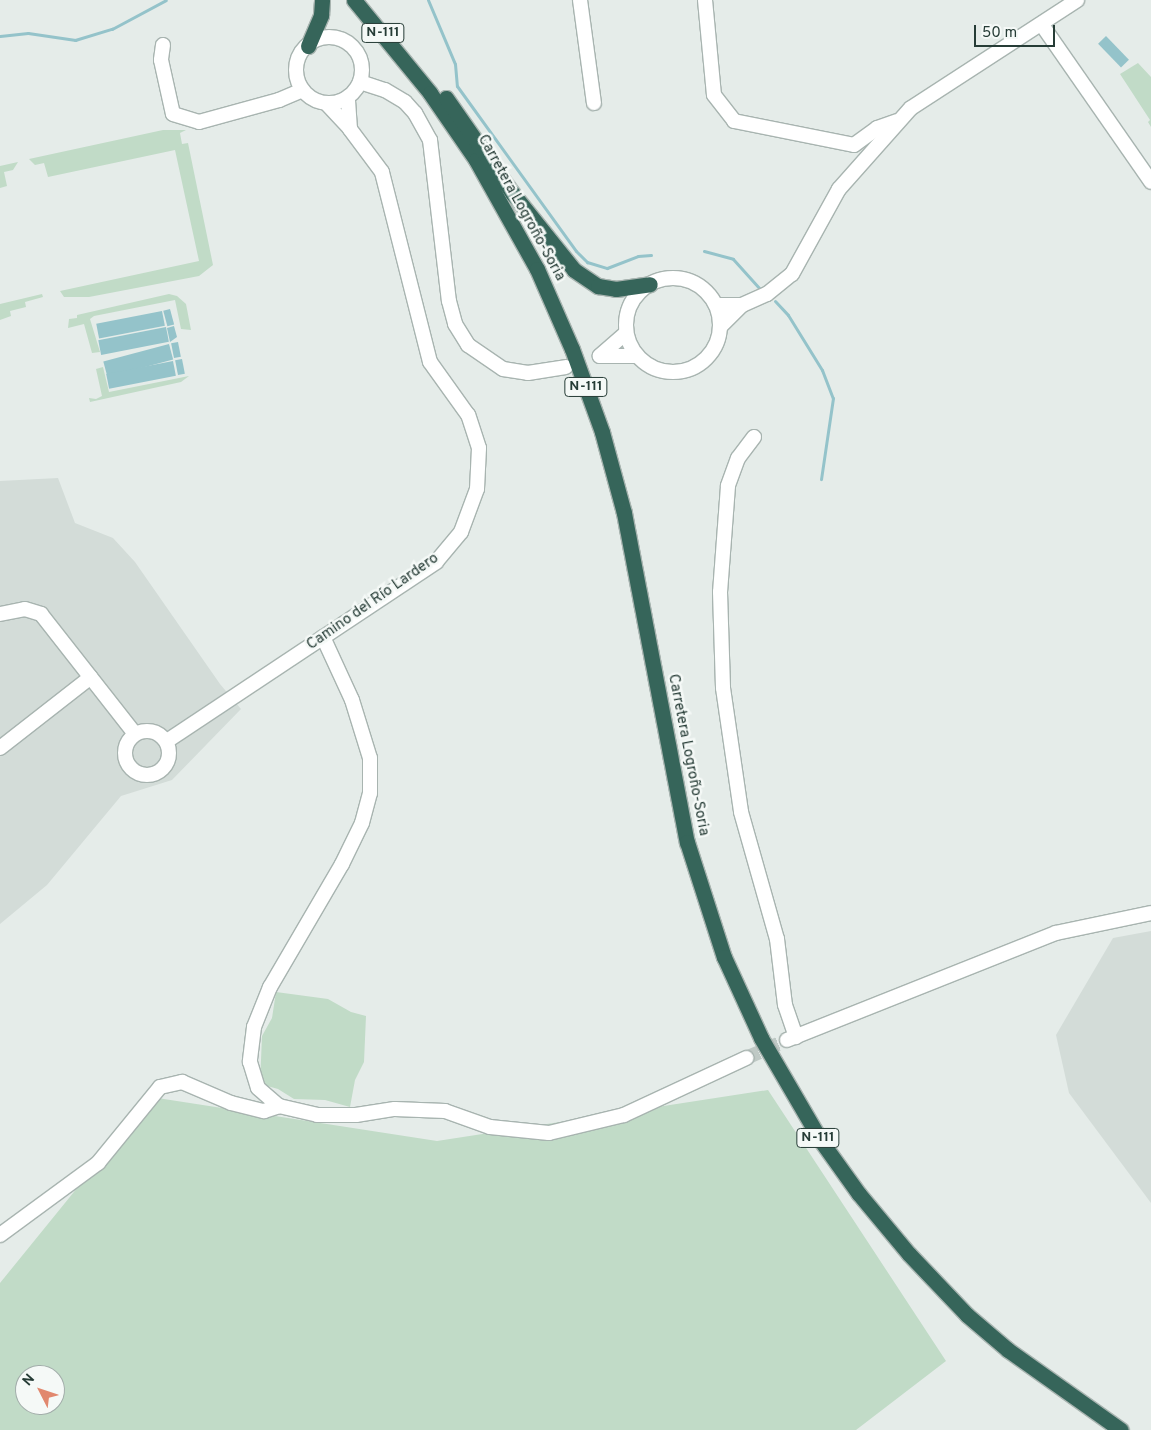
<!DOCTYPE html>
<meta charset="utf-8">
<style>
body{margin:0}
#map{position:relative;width:1151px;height:1430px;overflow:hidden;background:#e5ece9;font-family:Overpass,sans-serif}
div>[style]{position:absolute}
.built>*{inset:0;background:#d3dcd8}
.green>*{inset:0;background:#c1dbc7}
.water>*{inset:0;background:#94c3ca;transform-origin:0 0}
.stream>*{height:3px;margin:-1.5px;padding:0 1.5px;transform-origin:1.5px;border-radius:1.5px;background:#94c3ca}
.minor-tunnel>*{height:14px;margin-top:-7px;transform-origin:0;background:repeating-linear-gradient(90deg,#bfc9c5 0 14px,transparent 0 21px)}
.roads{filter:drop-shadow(1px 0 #a8b4b0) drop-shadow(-1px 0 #a8b4b0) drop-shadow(0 1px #a8b4b0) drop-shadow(0 -1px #a8b4b0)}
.minor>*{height:14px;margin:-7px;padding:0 7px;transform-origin:7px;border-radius:7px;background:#fff}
.minor>.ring{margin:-7px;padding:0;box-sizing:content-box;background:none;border:14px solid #fff;border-radius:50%}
.highway>*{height:15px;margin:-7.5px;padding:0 7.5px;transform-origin:7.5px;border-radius:7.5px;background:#36655a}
span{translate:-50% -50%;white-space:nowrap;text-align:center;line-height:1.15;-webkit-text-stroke:5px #f5f9f7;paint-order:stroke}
.shield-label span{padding:1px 4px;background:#f5f9f7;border:1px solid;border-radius:4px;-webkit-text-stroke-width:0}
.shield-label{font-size:14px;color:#263c36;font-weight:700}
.street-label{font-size:15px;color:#263c36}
.north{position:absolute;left:15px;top:1365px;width:50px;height:50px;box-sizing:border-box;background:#f5f9f7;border:1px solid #a2adaa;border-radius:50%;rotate:311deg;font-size:14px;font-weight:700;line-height:20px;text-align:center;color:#263c36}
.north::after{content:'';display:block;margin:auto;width:18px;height:22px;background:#e1886e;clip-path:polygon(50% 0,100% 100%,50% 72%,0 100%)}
.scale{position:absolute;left:974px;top:25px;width:81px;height:22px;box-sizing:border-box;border:2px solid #263c36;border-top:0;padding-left:6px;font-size:15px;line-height:18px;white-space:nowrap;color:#263c36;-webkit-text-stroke:4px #f5f9f7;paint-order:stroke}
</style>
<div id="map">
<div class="built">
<i style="clip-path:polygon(58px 478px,75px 523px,113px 538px,135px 562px,220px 684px,241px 709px,172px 780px,121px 796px,47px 885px,0 924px,0 481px)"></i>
<i style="clip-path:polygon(1151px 931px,1151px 1203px,1069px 1093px,1056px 1035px,1113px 938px)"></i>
</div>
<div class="green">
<i style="clip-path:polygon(1138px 63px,1151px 77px,1151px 127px,1148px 122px,1150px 120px,1120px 74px)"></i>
<i style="clip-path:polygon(163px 130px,186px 130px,180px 133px,182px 144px,188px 143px,213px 265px,199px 276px,89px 297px,64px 297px,60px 291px,199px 261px,175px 150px,48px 177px,44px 163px,35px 165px,29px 159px)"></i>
<i style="clip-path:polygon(18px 162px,13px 170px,4px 172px,7px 186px,0 188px,0 166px)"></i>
<i style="clip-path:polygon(42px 294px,43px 297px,25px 302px,26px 307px,10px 311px,11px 316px,0 320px,0 304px)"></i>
<i style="clip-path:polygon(169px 294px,177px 296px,186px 304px,191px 330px,181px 329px,175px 300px,94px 316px,90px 319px,100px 352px,92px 353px,84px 324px,68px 328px,69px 319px,77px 318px,77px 315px)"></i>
<i style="clip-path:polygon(103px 367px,109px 392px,189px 376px,181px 382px,90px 402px,89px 398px,96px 399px,102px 396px,96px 369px)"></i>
<i style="clip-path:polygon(276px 992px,328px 999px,351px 1012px,366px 1016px,364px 1062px,355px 1080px,350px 1107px,325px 1100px,294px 1099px,278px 1089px,260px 1084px,262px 1036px,272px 1018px)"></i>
<i style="clip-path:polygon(evenodd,768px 1090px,946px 1361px,856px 1430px,0 1430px,0 1283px,151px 1097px,437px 1141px,768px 1090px,25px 1375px,55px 1375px,55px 1405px,25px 1405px,25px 1375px)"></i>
</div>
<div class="water">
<i style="left:1106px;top:36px;width:33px;height:11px;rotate:46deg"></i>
<i style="left:170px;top:309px;width:16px;height:7px;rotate:75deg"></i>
<i style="left:162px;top:311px;width:15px;height:67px;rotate:79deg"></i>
<i style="clip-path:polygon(174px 326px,177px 337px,170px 342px,167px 328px)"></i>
<i style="left:166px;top:327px;width:15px;height:69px;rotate:79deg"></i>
<i style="left:178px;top:342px;width:15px;height:7px;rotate:79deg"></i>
<i style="left:169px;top:344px;width:16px;height:68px;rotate:75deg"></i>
<i style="left:182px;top:359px;width:15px;height:7px;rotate:79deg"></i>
<i style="left:173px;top:361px;width:15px;height:68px;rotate:79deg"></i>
</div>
<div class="stream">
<i style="left:428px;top:0;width:69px;rotate:67.1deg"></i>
<i style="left:455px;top:64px;width:22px;rotate:85deg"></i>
<i style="left:457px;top:86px;width:203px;rotate:54.2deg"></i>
<i style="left:576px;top:251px;width:16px;rotate:45deg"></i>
<i style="left:587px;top:262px;width:21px;rotate:17deg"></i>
<i style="left:607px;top:268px;width:33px;rotate:-21deg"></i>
<i style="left:638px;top:256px;width:13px;rotate:-4deg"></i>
<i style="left:0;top:36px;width:28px;rotate:-6deg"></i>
<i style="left:28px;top:33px;width:48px;rotate:8.5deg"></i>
<i style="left:75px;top:40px;width:39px;rotate:-17deg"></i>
<i style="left:112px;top:29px;width:61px;rotate:-28.2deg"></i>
<i style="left:704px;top:251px;width:30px;rotate:15deg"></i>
<i style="left:733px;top:259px;width:39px;rotate:48deg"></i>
<i style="left:775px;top:301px;width:19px;rotate:47deg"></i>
<i style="left:788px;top:315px;width:65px;rotate:58.3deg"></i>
<i style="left:822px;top:370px;width:30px;rotate:69deg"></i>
<i style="left:833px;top:398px;width:82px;rotate:98.4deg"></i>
</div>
<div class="minor-tunnel">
<i style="left:746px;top:1058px;width:45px;rotate:-23.7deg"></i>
</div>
<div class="roads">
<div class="minor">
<i style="left:580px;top:0;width:104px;rotate:82.3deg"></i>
<i style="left:705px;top:0;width:95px;rotate:84.6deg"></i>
<i style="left:714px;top:95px;width:33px;rotate:52deg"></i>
<i style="left:734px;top:121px;width:122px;rotate:11.3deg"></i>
<i style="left:854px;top:145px;width:29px;rotate:-36deg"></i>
<i style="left:877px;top:128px;width:21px;rotate:-19deg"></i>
<i style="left:1042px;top:25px;width:191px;rotate:55.2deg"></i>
<i class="ring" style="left:296px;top:37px;width:52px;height:52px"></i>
<i style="left:163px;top:45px;width:15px;rotate:98deg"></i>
<i style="left:161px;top:60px;width:55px;rotate:77.5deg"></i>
<i style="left:173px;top:114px;width:27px;rotate:17deg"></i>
<i style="left:199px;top:122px;width:83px;rotate:-15.4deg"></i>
<i style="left:279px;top:100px;width:25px;rotate:-23deg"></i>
<i style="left:360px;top:82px;width:26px;rotate:18deg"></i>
<i style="left:385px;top:90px;width:23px;rotate:31deg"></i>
<i style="left:405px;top:102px;width:15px;rotate:48deg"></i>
<i style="left:415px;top:113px;width:31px;rotate:61deg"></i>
<i style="left:430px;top:140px;width:162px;rotate:83.3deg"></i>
<i style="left:449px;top:301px;width:24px;rotate:75deg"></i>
<i style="left:455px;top:324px;width:25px;rotate:58deg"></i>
<i style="left:468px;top:345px;width:42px;rotate:34.4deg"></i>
<i style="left:503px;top:369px;width:25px;rotate:9deg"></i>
<i style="left:528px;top:373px;width:38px;rotate:-9deg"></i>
<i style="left:326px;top:103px;width:35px;rotate:47deg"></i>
<i style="left:350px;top:129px;width:32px;rotate:-94deg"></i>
<i class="ring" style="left:626px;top:278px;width:80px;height:80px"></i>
<i style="left:716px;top:305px;width:26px"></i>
<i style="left:742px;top:305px;width:31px;rotate:135deg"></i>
<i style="left:742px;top:305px;width:27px;rotate:-24deg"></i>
<i style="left:767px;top:294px;width:32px;rotate:-39deg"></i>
<i style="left:792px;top:274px;width:97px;rotate:-61.1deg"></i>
<i style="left:839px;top:189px;width:108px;rotate:-48.4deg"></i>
<i style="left:911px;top:108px;width:198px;rotate:-33deg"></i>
<i style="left:626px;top:333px;width:35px;rotate:139deg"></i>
<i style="left:600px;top:356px;width:37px"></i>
<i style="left:754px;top:437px;width:26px;rotate:127deg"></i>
<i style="left:738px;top:458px;width:30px;rotate:110deg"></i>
<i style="left:728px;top:486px;width:106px;rotate:94.3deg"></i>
<i style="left:720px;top:592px;width:96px;rotate:88.2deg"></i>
<i style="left:723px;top:688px;width:125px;rotate:81.7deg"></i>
<i style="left:741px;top:812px;width:132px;rotate:74.2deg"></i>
<i style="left:777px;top:939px;width:66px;rotate:83.1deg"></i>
<i style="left:785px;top:1005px;width:34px;rotate:71deg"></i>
<i style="left:0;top:614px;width:25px;rotate:-11deg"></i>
<i style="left:25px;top:609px;width:17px;rotate:17deg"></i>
<i style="left:41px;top:614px;width:152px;rotate:51.9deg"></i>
<i style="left:323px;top:637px;width:69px;rotate:65.3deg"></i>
<i style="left:352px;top:700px;width:61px;rotate:72.8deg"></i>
<i style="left:370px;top:758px;width:35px;rotate:90deg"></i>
<i style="left:370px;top:793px;width:31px;rotate:105deg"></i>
<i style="left:362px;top:823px;width:46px;rotate:116deg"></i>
<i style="left:342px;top:864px;width:143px;rotate:120.3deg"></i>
<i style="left:270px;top:987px;width:43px;rotate:111.8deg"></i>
<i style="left:254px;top:1027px;width:35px;rotate:97deg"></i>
<i style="left:250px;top:1062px;width:27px;rotate:73deg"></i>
<i style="left:258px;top:1088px;width:28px;rotate:41deg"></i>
<i style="left:279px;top:1106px;width:39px;rotate:13deg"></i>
<i style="left:317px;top:1115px;width:39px"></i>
<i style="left:356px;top:1115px;width:39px;rotate:-9deg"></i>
<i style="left:395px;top:1109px;width:50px;rotate:2.3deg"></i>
<i style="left:445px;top:1111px;width:48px;rotate:19.6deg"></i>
<i style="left:490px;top:1127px;width:59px;rotate:5.8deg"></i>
<i style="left:549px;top:1133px;width:77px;rotate:-13.5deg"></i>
<i style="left:624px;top:1115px;width:135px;rotate:-25deg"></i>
<i class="ring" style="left:125px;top:731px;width:30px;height:30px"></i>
<i style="left:167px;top:741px;width:323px;rotate:-33.6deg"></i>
<i style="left:436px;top:562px;width:39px;rotate:-50deg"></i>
<i style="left:461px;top:532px;width:46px;rotate:-69.6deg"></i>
<i style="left:477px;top:489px;width:41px;rotate:-87.2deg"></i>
<i style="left:479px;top:448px;width:35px;rotate:-108deg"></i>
<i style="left:468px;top:415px;width:65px;rotate:-125.6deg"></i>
<i style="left:430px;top:362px;width:196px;rotate:-104.2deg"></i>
<i style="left:382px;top:172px;width:54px;rotate:-126.7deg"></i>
<i style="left:0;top:748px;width:115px;rotate:-38deg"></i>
<i style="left:787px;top:1040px;width:289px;rotate:-21.7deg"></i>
<i style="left:1056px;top:933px;width:97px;rotate:-11.9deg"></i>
<i style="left:0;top:1235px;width:122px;rotate:-36.3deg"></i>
<i style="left:98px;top:1163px;width:98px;rotate:-50.8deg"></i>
<i style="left:160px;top:1087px;width:23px;rotate:-13deg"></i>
<i style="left:182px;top:1082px;width:53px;rotate:23.2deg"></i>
<i style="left:231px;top:1103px;width:34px;rotate:14deg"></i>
<i style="left:264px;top:1111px;width:16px;rotate:-18deg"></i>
</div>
<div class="highway">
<i style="left:354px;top:0;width:120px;rotate:50.7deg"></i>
<i style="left:430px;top:93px;width:81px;rotate:55.5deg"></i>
<i style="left:476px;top:160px;width:125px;rotate:60.8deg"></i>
<i style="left:537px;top:269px;width:87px;rotate:66.4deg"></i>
<i style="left:572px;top:349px;width:88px;rotate:70.1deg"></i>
<i style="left:602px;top:432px;width:84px;rotate:74.8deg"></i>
<i style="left:624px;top:513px;width:335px;rotate:79.2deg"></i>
<i style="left:687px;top:842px;width:121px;rotate:72.2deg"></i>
<i style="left:724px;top:957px;width:89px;rotate:65.4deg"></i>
<i style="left:761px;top:1038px;width:119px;rotate:59.8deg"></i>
<i style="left:821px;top:1141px;width:65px;rotate:54.4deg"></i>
<i style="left:859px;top:1194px;width:78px;rotate:50.2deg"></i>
<i style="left:909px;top:1254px;width:84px;rotate:46.4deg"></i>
<i style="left:967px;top:1315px;width:54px;rotate:40.5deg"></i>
<i style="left:1008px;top:1350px;width:138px;rotate:35.3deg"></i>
<i style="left:308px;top:46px;width:34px;rotate:-67deg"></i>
<i style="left:321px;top:15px;width:15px;rotate:-86deg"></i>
<i style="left:446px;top:98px;width:117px;rotate:55.1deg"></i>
<i style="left:513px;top:194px;width:97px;rotate:51.2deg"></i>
<i style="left:574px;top:270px;width:29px;rotate:34deg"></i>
<i style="left:598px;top:286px;width:18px;rotate:9deg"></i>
<i style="left:616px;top:289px;width:34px;rotate:-8deg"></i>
</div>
</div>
<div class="shield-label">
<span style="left:383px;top:33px">N-111</span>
<span style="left:586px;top:387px">N-111</span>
<span style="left:818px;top:1138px">N-111</span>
</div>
<div class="street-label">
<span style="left:521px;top:208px;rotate:61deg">Carretera Logroño-Soria</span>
<span style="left:373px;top:602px;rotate:-35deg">Camino del Río Lardero</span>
<span style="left:688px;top:755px;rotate:79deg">Carretera Logroño-Soria</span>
</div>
<div class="north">N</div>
<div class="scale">50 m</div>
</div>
